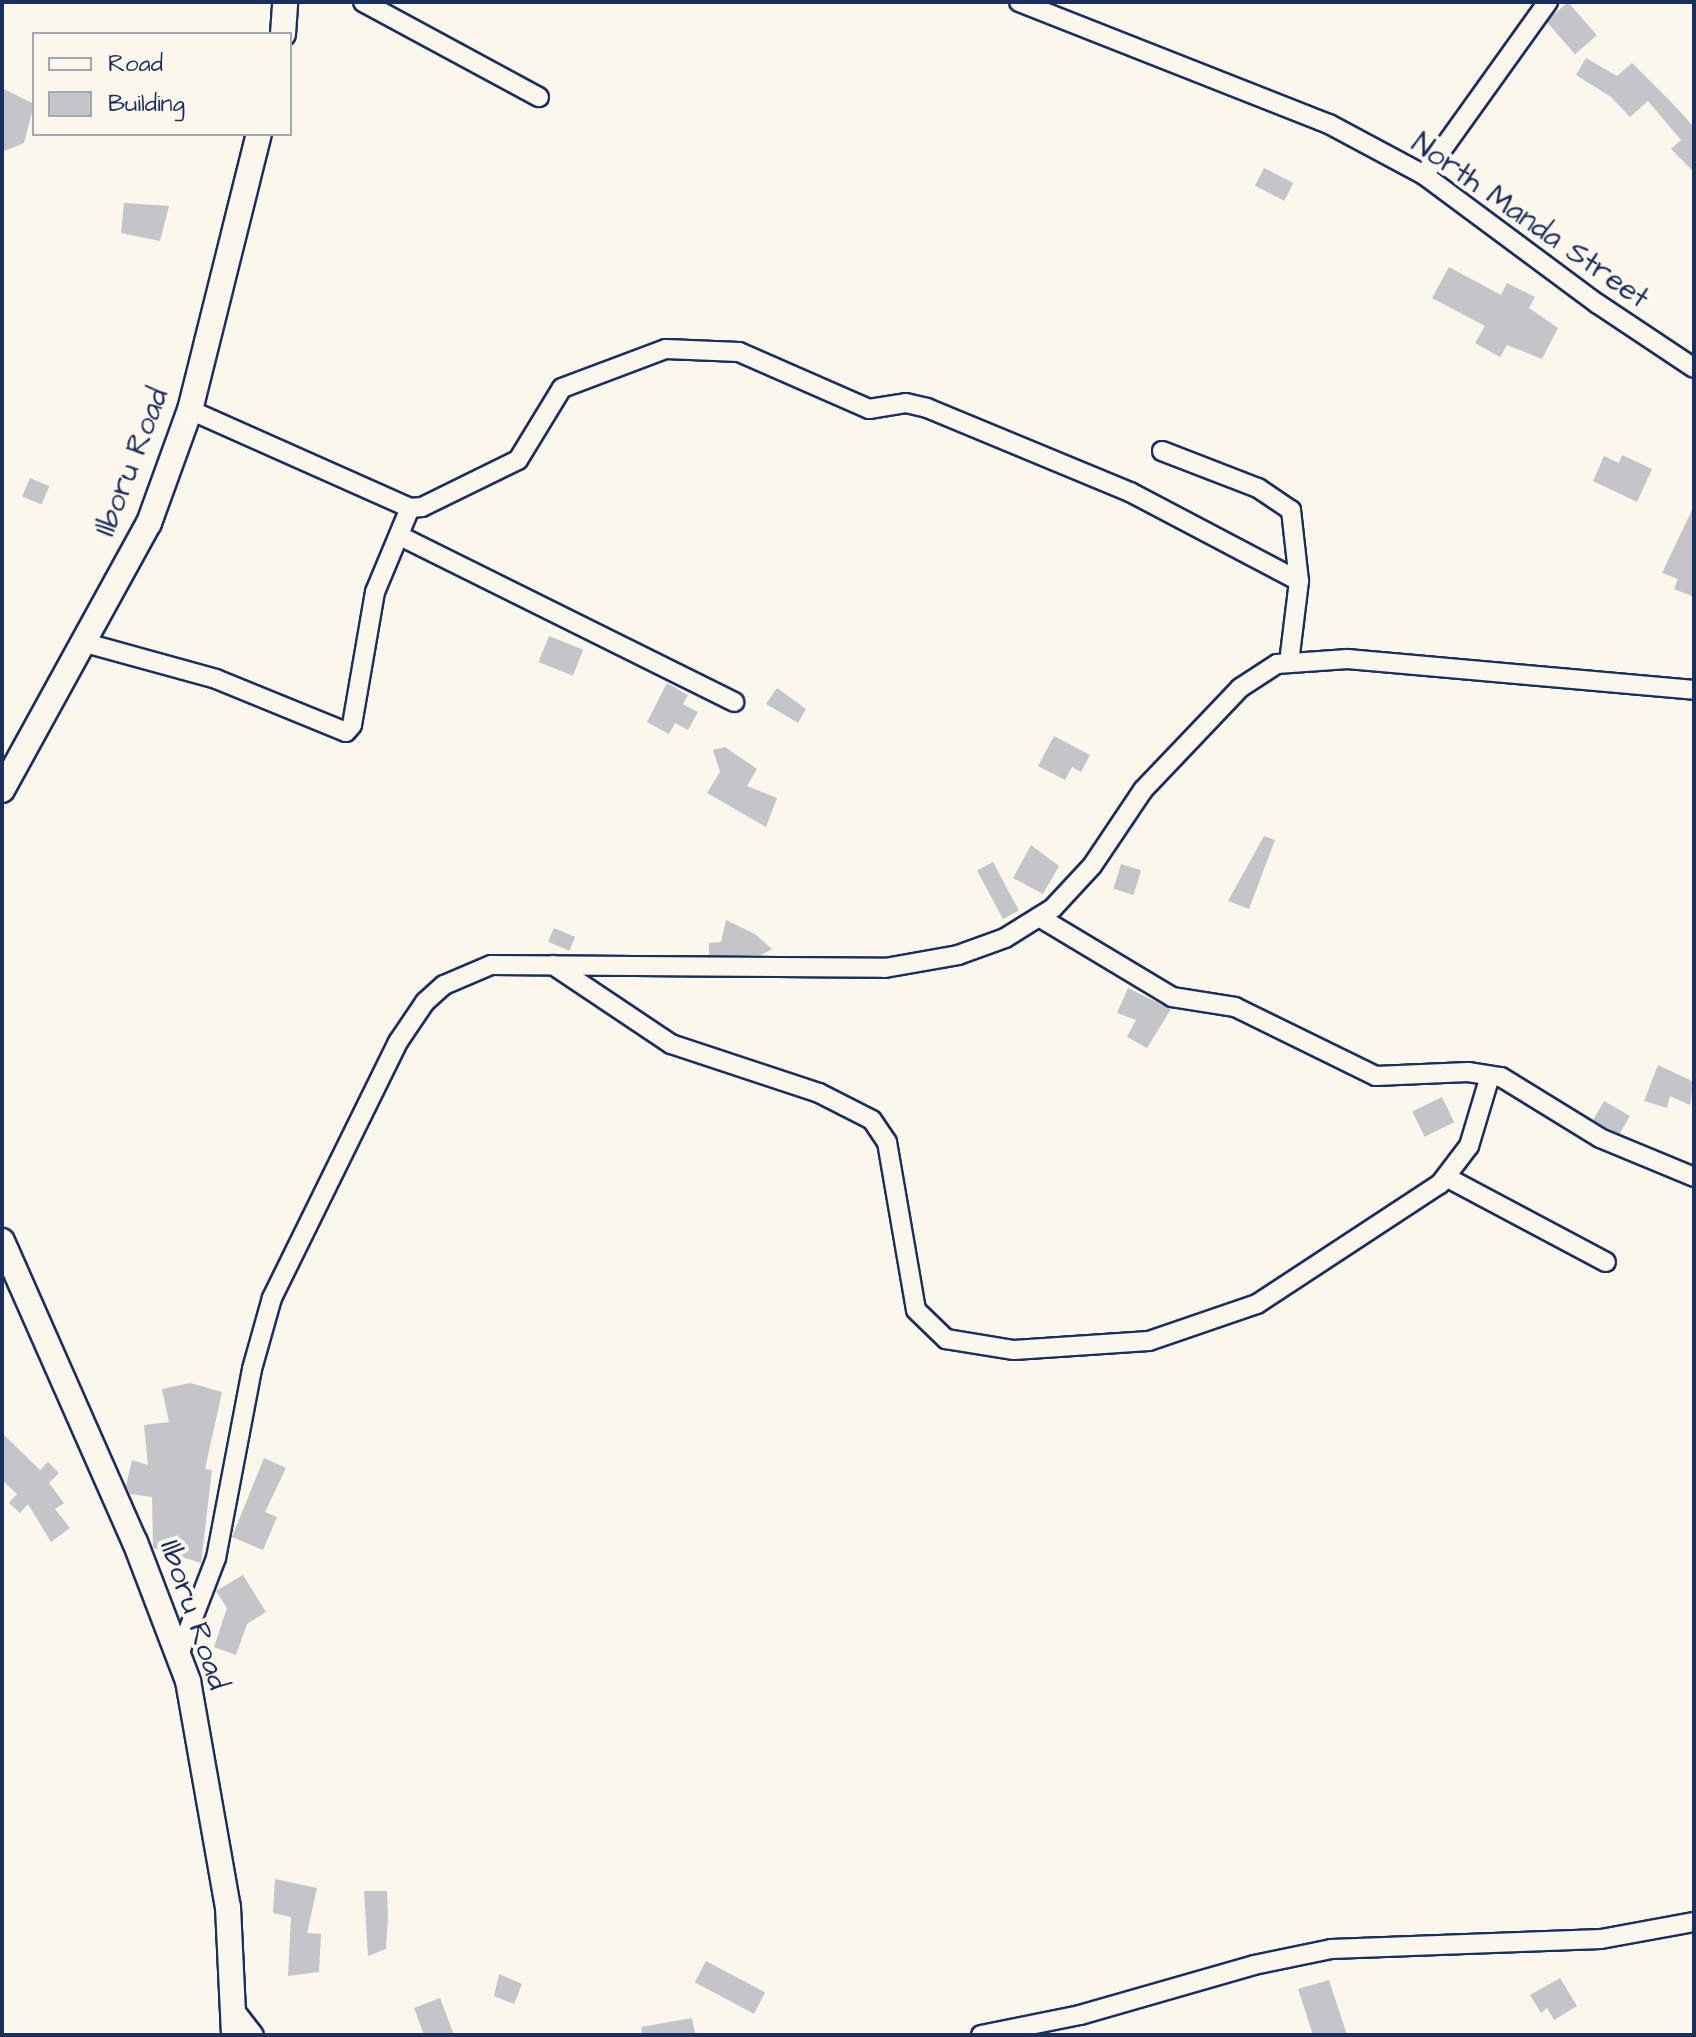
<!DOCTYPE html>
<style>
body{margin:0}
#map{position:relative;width:1696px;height:2037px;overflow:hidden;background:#fbf7ec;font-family:"Architects Daughter",sans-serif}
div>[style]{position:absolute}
.building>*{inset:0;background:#c3c5c9;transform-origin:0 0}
.roads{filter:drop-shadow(2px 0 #1b2f5e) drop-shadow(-2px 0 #1b2f5e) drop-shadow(0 2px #1b2f5e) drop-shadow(0 -2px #1b2f5e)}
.minor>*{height:18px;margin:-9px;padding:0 9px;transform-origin:9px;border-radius:9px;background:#fbf7ec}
.tertiary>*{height:24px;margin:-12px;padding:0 12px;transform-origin:12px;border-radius:12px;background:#fbf7ec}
span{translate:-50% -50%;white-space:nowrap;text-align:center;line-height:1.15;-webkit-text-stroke:8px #fbf7ec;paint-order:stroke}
.street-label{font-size:30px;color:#1b2f5e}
.frame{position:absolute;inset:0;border:4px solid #1b2f5e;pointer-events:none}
.legend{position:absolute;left:32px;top:32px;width:260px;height:104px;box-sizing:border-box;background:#fbf7ec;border:2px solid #a1a7b3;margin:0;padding:10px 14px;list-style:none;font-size:24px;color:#1b2f5e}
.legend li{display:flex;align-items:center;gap:16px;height:40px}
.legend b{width:40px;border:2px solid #a1a7b3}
</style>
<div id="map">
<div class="building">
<i style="left:1568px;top:2px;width:44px;height:29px;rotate:49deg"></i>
<i style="clip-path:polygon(1586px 58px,1617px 76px,1632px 63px,1673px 104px,1694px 127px,1694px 172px,1671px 149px,1681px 140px,1648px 101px,1630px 117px,1611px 97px,1576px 75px)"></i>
<i style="clip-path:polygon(2px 88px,34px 104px,24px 143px,2px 152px)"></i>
<i style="left:1264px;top:168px;width:33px;height:20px;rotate:27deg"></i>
<i style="clip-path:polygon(124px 203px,169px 206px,160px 241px,121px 233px)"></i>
<i style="clip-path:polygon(1449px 267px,1501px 295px,1507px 283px,1535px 297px,1529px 308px,1558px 328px,1542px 359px,1507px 345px,1500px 357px,1475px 343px,1485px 326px,1432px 298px)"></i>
<i style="clip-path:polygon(1622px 455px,1652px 469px,1637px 502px,1593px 481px,1604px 456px,1619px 463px)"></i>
<i style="left:30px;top:478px;width:21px;height:20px;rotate:23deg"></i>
<i style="clip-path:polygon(1694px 506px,1694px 597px,1674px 589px,1678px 579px,1662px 573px)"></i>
<i style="left:549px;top:636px;width:37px;height:28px;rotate:22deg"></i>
<i style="clip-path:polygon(667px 683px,688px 695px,683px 704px,698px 712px,688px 730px,675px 723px,669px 734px,647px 722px)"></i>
<i style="clip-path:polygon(777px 688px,806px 709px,798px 723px,766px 704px)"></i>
<i style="clip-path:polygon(1054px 736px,1090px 755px,1081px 772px,1072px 767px,1065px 780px,1038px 766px)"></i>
<i style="clip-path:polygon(725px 747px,757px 769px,747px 786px,777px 798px,766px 827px,707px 793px,720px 772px,713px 750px)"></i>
<i style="clip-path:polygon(1264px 836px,1275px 840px,1249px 909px,1228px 901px)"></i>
<i style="clip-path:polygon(1031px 845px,1059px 866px,1043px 894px,1013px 878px)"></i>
<i style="left:993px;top:862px;width:55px;height:18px;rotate:62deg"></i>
<i style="left:1121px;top:864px;width:21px;height:26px;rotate:17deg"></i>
<i style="clip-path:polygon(726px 920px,755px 934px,772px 949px,761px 955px,709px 955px,709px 943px,721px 942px)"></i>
<i style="left:554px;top:928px;width:23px;height:15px;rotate:23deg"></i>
<i style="clip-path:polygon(1128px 988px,1171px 1009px,1147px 1048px,1127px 1037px,1136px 1020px,1117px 1013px)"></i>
<i style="clip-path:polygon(1658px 1065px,1694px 1082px,1690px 1105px,1670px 1096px,1667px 1108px,1644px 1101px)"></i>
<i style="left:1442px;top:1097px;width:28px;height:33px;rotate:64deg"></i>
<i style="left:1604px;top:1101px;width:30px;height:22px;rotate:30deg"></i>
<i style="clip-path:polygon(190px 1383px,222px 1392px,205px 1469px,212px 1470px,201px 1563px,153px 1548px,152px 1497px,130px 1494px,126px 1486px,132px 1460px,148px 1465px,144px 1425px,169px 1422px,162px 1389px)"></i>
<i style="clip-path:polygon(2px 1433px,40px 1470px,48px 1462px,59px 1473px,49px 1483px,64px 1503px,55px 1509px,70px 1528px,51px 1542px,28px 1504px,20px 1513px,9px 1503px,17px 1494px,2px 1480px)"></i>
<i style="clip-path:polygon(264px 1458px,286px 1468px,265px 1512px,277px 1517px,263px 1550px,232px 1537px)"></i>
<i style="clip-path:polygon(243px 1575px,266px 1612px,247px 1624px,236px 1655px,214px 1647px,227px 1608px,216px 1591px)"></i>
<i style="clip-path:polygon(275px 1879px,317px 1888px,307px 1933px,321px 1934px,319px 1972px,288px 1976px,291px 1917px,273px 1913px)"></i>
<i style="clip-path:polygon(364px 1891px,387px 1891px,388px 1917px,386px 1949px,368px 1956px)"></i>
<i style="left:706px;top:1961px;width:67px;height:24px;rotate:28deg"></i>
<i style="clip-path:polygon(499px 1974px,522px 1984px,514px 2004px,494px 1996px)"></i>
<i style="clip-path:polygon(1560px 1978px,1577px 2006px,1554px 2020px,1547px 2008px,1541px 2013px,1530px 1995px)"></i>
<i style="clip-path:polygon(1329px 1980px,1347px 2035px,1313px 2035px,1298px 1989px)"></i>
<i style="clip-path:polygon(440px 1998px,454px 2035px,424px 2035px,414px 2008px)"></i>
<i style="clip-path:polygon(692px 2018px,695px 2033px,642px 2035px,641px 2027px)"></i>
</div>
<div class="roads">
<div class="minor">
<i style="left:363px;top:2px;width:200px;rotate:28.4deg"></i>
<i style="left:1019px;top:2px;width:333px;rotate:21.5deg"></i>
<i style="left:1329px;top:124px;width:108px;rotate:28.2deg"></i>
<i style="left:1424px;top:175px;width:217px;rotate:36.6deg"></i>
<i style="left:1598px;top:304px;width:115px;rotate:33.7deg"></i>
<i style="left:1424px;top:175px;width:213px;rotate:-54.4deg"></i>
<i style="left:190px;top:410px;width:241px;rotate:24deg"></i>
<i style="left:410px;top:508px;width:12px;rotate:-5deg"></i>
<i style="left:422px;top:507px;width:107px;rotate:-26.1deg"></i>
<i style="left:518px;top:460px;width:84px;rotate:-58.6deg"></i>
<i style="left:562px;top:388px;width:111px;rotate:-20.6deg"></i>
<i style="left:666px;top:349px;width:73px;rotate:2.4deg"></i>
<i style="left:739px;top:352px;width:142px;rotate:23.7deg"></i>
<i style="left:869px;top:409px;width:37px;rotate:-9deg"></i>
<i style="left:906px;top:403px;width:22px;rotate:13deg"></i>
<i style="left:927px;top:408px;width:220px;rotate:22.5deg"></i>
<i style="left:1130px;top:492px;width:191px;rotate:27.8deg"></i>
<i style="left:1162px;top:451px;width:103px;rotate:21.1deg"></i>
<i style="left:1258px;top:488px;width:40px;rotate:34deg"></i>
<i style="left:1291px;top:510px;width:71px;rotate:83.6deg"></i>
<i style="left:1299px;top:581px;width:82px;rotate:97deg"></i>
<i style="left:402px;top:537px;width:371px;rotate:26.4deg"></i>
<i style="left:82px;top:642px;width:139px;rotate:15.4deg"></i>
<i style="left:216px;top:679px;width:140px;rotate:22.2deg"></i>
<i style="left:346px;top:732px;width:9px;rotate:-49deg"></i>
<i style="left:352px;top:725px;width:135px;rotate:-80.2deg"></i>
<i style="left:375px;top:592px;width:91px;rotate:-67.4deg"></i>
<i style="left:1039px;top:917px;width:155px;rotate:31deg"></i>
<i style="left:1172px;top:997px;width:64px;rotate:9deg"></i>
<i style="left:1235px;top:1007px;width:157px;rotate:26.1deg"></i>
<i style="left:1376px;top:1076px;width:92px;rotate:-2.5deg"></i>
<i style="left:1468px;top:1072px;width:33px;rotate:9deg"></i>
<i style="left:1501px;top:1077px;width:116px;rotate:31.6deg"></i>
<i style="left:1600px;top:1138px;width:102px;rotate:22.5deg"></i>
<i style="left:553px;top:965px;width:142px;rotate:33.8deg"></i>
<i style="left:671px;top:1044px;width:156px;rotate:18.3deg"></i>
<i style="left:819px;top:1093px;width:59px;rotate:27deg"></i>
<i style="left:872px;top:1120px;width:27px;rotate:56deg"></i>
<i style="left:887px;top:1142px;width:170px;rotate:80.2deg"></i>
<i style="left:916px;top:1310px;width:42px;rotate:44deg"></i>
<i style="left:946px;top:1339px;width:69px;rotate:9.2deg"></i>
<i style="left:1014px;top:1350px;width:135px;rotate:-3.8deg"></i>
<i style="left:1149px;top:1341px;width:114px;rotate:-18.9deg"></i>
<i style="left:1257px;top:1304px;width:219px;rotate:-33.3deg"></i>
<i style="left:1440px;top:1184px;width:48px;rotate:-52.7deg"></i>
<i style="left:1469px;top:1146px;width:73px;rotate:-73.3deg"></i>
<i style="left:1446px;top:1177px;width:181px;rotate:28deg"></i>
<i style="left:178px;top:1657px;width:106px;rotate:-69deg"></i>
<i style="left:216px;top:1558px;width:192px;rotate:-79.2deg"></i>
<i style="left:252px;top:1369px;width:74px;rotate:-74.3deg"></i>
<i style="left:272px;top:1298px;width:285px;rotate:-63.8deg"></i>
<i style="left:398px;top:1042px;width:48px;rotate:-56deg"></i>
<i style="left:425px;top:1002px;width:25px;rotate:-42deg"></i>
<i style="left:444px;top:985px;width:51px;rotate:-23.1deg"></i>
<i style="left:491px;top:965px;width:394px;rotate:0.4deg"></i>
<i style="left:885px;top:968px;width:74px;rotate:-10.1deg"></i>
<i style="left:958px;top:955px;width:50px;rotate:-19.9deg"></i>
<i style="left:1005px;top:938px;width:57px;rotate:-32deg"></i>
<i style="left:1053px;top:908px;width:57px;rotate:-47.1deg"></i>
<i style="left:1092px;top:866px;width:92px;rotate:-56.1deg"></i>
<i style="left:1143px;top:790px;width:141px;rotate:-46.4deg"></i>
<i style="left:1240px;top:688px;width:44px;rotate:-33deg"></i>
<i style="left:1277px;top:664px;width:71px;rotate:-4deg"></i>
<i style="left:1348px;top:659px;width:347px;rotate:5.1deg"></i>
<i style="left:236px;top:2012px;width:29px;rotate:52deg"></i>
<i style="left:981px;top:2035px;width:101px;rotate:-11.4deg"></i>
<i style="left:1080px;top:2015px;width:181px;rotate:-16deg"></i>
<i style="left:1254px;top:1965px;width:79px;rotate:-11.7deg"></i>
<i style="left:1331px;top:1949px;width:270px;rotate:-2.1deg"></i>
<i style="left:1601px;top:1939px;width:95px;rotate:-10.4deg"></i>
</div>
<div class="tertiary">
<i style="left:283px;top:34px;width:32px;rotate:-86deg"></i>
<i style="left:2px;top:790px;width:305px;rotate:-61.2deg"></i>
<i style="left:149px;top:523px;width:120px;rotate:-70.1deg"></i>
<i style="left:190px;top:410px;width:284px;rotate:-76deg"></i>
<i style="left:2px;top:1241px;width:329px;rotate:66.2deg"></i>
<i style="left:135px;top:1542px;width:149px;rotate:69.1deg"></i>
<i style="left:188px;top:1681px;width:230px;rotate:80deg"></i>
<i style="left:228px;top:1907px;width:128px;rotate:87.3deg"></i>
</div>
</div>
<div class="street-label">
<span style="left:1530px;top:221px;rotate:35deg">North Manda Street</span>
<span style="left:132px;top:462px;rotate:-69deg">Ilboru Road</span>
<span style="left:194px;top:1615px;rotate:71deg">Ilboru Road</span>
</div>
<div class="frame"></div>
<ul class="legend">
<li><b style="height:10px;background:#fbf7ec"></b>Road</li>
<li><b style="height:22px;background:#c3c5c9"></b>Building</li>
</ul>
</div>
